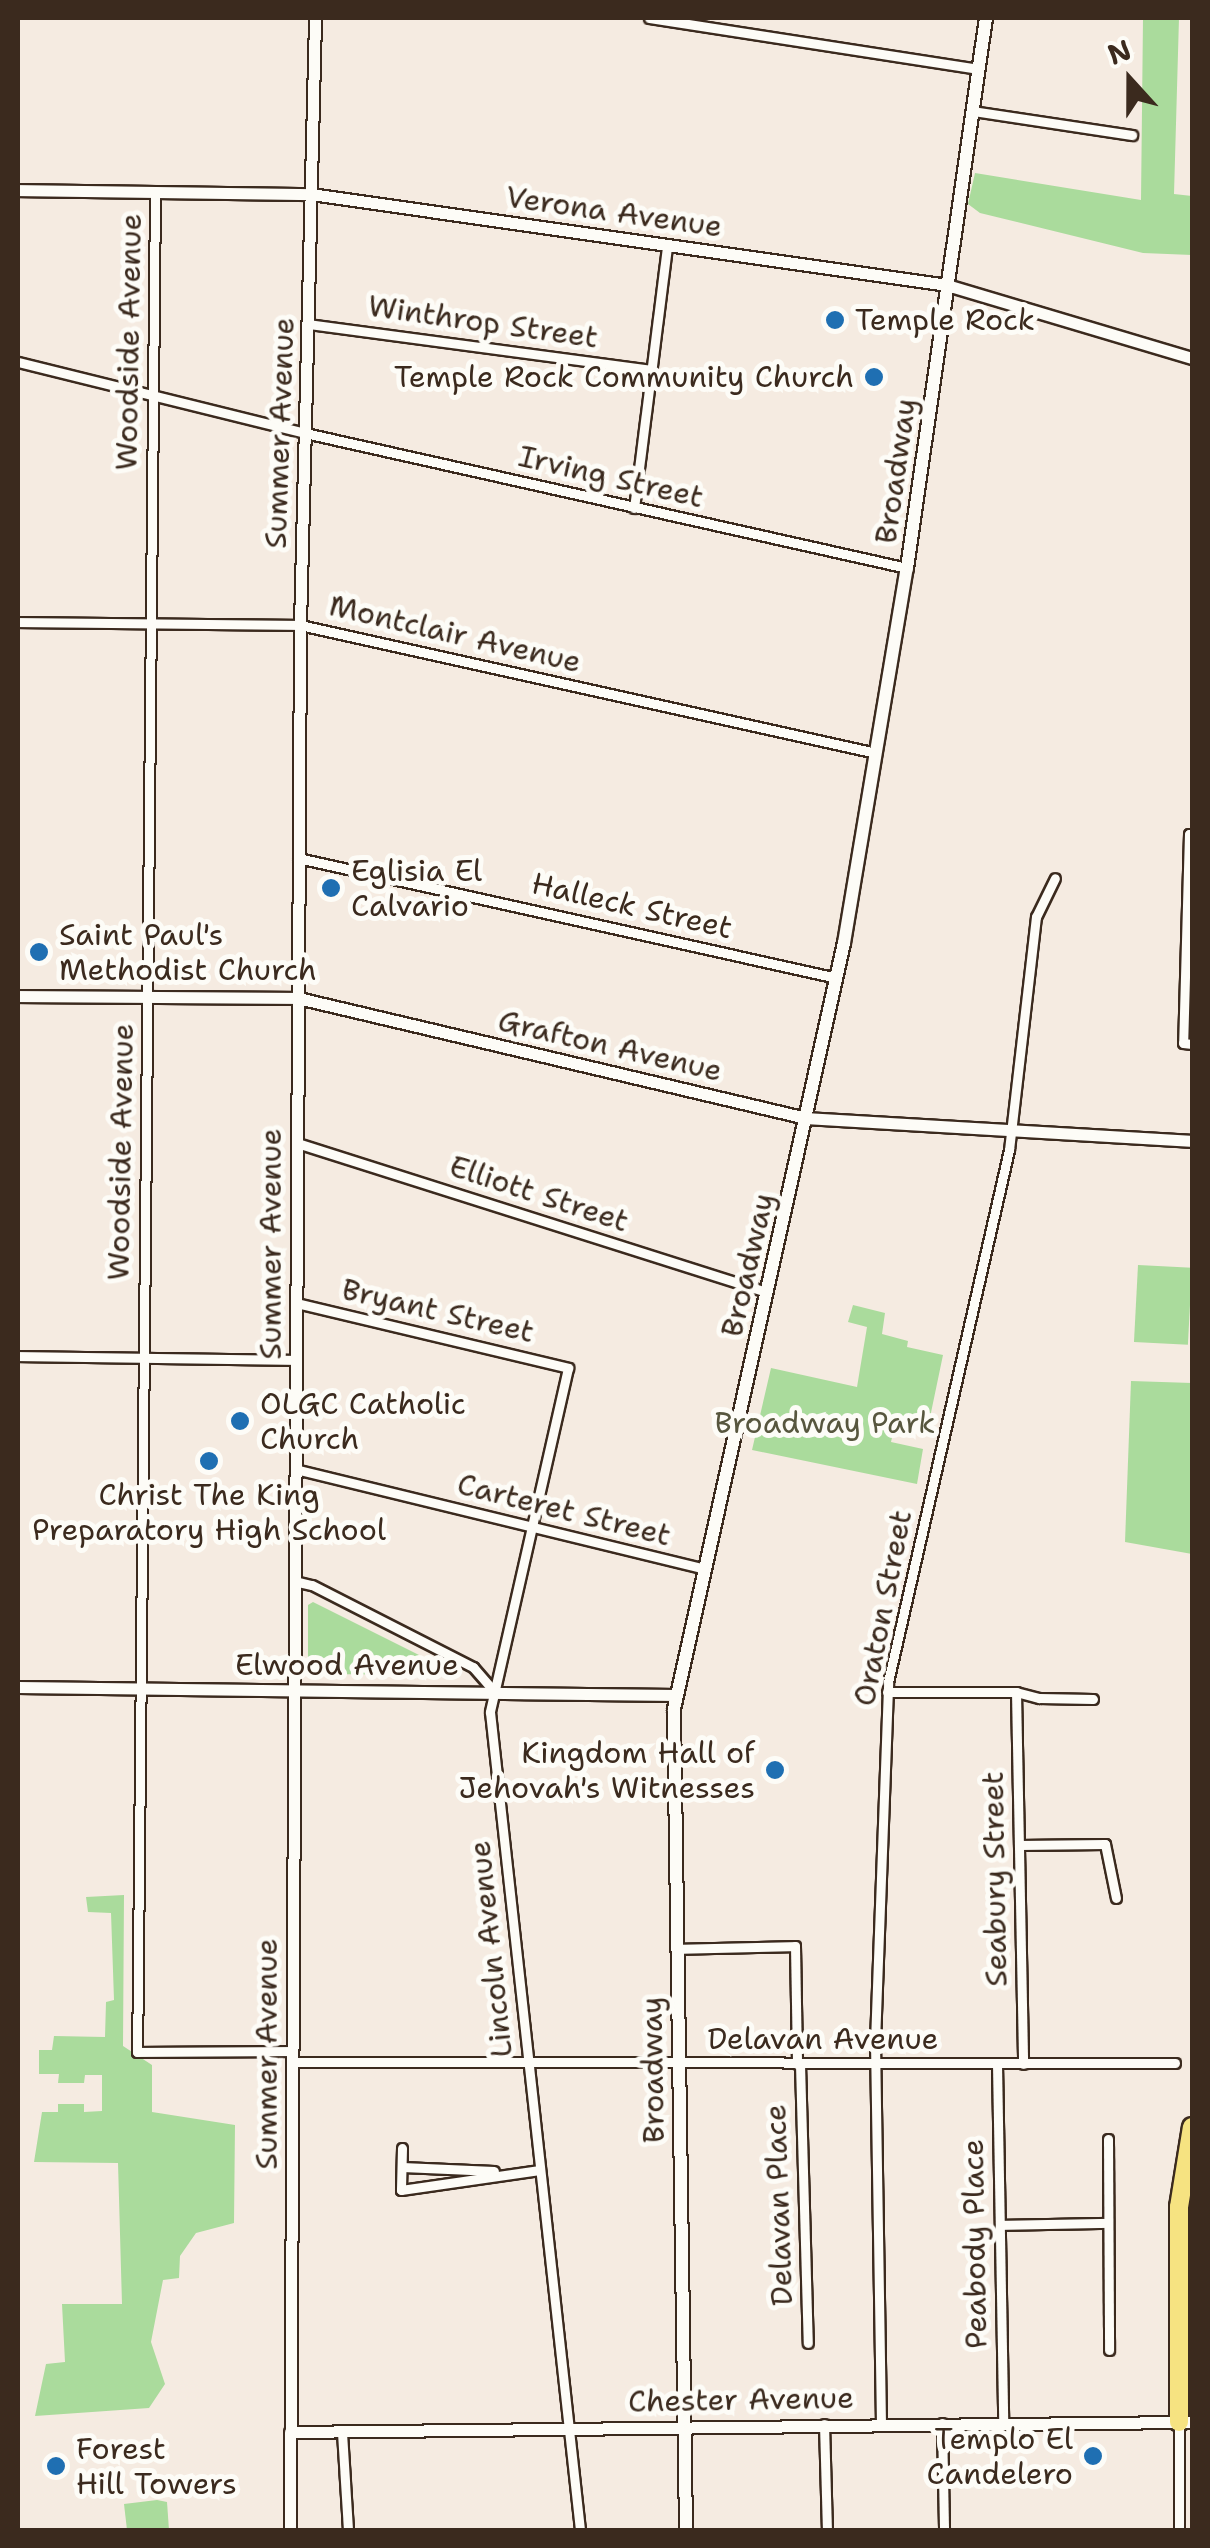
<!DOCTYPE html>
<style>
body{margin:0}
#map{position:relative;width:1210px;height:2548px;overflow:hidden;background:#f5ebe1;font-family:"Shantell Sans",sans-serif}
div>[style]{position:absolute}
.green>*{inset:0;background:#aadb9c;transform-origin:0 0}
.roads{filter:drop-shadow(2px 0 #3b2a1e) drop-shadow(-2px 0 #3b2a1e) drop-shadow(0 2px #3b2a1e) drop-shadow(0 -2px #3b2a1e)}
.minor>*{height:9px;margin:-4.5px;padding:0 4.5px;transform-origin:4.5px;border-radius:4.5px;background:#fdfcf7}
.tertiary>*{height:11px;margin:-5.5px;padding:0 5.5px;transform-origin:5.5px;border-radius:5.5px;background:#fdfcf7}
.secondary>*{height:12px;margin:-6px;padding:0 6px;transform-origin:6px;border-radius:6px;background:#fdfcf7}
.motorway>*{height:18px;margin:-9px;padding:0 9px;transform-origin:9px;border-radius:9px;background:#f6e381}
.dots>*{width:28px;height:28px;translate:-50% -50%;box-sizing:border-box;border:5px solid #fdfcf7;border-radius:50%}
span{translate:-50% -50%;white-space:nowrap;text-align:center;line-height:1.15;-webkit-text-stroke:10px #fdfcf7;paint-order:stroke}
.street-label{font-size:30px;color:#3b2a1e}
.poi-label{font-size:30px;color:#3b2a1e}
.left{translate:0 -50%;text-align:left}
.right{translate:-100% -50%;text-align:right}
.park-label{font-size:30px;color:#57563e}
.frame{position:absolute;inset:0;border:20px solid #3b2a1e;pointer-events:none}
.north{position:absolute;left:1080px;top:30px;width:100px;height:100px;-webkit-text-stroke:8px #fdfcf7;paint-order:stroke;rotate:339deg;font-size:28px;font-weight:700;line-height:40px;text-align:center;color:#3b2a1e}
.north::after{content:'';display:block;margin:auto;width:35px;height:45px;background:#3b2a1e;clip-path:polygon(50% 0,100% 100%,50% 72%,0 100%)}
</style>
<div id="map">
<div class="green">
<i style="clip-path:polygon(1143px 18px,1179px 18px,1174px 194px,1192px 196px,1192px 255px,1143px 253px,980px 213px,968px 204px,975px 173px,1141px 200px)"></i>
<i style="left:1138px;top:1265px;width:54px;height:77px;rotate:3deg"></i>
<i style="clip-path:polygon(853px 1305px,885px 1313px,882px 1334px,908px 1341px,907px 1347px,943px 1355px,928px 1427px,896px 1420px,891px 1442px,923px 1449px,917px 1484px,752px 1450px,771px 1368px,857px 1387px,867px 1327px,848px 1322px)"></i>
<i style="clip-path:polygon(1131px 1381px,1192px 1383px,1192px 1554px,1125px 1542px)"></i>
<i style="clip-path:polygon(313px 1602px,449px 1670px,460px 1675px,308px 1674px,308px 1605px)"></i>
<i style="clip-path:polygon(124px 1895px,123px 2046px,152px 2065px,152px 2112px,235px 2125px,234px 2223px,196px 2233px,180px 2256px,179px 2278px,163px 2280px,151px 2342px,165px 2384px,149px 2408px,35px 2416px,46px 2364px,65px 2362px,62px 2304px,122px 2304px,118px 2163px,34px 2162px,42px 2112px,58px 2112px,58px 2104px,84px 2104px,84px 2112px,102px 2111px,102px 2075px,85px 2075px,84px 2083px,58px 2083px,59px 2074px,39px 2074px,39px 2050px,52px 2050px,54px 2036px,105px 2037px,106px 2002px,114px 2000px,111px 1913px,88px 1912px,86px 1897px)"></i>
<i style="clip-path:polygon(157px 2500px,167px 2502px,169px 2530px,127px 2530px,124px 2504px)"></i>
</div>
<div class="roads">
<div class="minor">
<i style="left:649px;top:18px;width:334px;rotate:8.8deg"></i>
<i style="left:973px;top:111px;width:161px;rotate:8.6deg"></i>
<i style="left:155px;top:192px;width:1860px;rotate:90.55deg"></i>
<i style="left:137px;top:2052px;width:155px;rotate:-0.4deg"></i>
<i style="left:308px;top:324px;width:346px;rotate:7.6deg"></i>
<i style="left:18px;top:362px;width:296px;rotate:13.9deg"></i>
<i style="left:305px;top:433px;width:617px;rotate:12.64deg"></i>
<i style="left:634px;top:508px;width:265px;rotate:-82.8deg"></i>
<i style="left:18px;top:622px;width:282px;rotate:0.6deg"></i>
<i style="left:300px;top:625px;width:590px;rotate:12.53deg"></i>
<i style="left:1192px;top:835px;width:3px;rotate:-162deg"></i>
<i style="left:1189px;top:834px;width:209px;rotate:91.6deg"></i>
<i style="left:1183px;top:1043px;width:9px;rotate:6deg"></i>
<i style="left:298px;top:858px;width:552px;rotate:12.55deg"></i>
<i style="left:297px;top:1143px;width:493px;rotate:17.6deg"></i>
<i style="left:296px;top:1303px;width:280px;rotate:13.4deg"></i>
<i style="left:568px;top:1368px;width:353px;rotate:102.8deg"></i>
<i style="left:490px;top:1712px;width:823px;rotate:83.72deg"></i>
<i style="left:18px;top:1356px;width:278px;rotate:0.8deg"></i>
<i style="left:295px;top:1469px;width:422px;rotate:13.7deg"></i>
<i style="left:294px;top:1581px;width:18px;rotate:13deg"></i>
<i style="left:312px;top:1585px;width:181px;rotate:27deg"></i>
<i style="left:473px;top:1667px;width:32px;rotate:49deg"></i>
<i style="left:887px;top:1692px;width:129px"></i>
<i style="left:1016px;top:1692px;width:24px;rotate:15deg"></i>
<i style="left:1039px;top:1698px;width:54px;rotate:1.1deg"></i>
<i style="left:1016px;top:1692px;width:372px;rotate:88.9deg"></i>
<i style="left:1019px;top:1845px;width:86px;rotate:-0.7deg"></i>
<i style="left:1105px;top:1844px;width:55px;rotate:78.5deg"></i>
<i style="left:676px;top:1949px;width:119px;rotate:-1.4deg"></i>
<i style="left:795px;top:1946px;width:118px;rotate:89deg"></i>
<i style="left:292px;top:2062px;width:883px;rotate:0.06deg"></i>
<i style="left:800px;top:2064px;width:279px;rotate:88.4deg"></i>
<i style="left:997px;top:2064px;width:359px;rotate:89deg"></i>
<i style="left:1108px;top:2139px;width:211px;rotate:89.7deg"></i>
<i style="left:402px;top:2148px;width:42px;rotate:91.4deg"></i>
<i style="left:401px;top:2190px;width:140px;rotate:-8.2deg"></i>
<i style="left:402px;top:2167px;width:92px;rotate:2.5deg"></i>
<i style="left:1000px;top:2225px;width:108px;rotate:-1.1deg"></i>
<i style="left:942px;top:2423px;width:107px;rotate:88.9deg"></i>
<i style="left:1179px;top:2423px;width:107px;rotate:90deg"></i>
<i style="left:824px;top:2424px;width:106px;rotate:88.4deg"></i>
<i style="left:881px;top:2424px;width:382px;rotate:-90.9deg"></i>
<i style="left:875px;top:2042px;width:360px;rotate:-87.9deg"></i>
<i style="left:888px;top:1682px;width:546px;rotate:-77.19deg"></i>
<i style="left:1009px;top:1150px;width:235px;rotate:-83.4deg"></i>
<i style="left:1036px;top:917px;width:43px;rotate:-64deg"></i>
<i style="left:342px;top:2432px;width:98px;rotate:86.5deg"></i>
</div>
<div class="tertiary">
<i style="left:18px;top:190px;width:293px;rotate:0.8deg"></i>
<i style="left:311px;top:194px;width:642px;rotate:8.14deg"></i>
<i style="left:947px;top:285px;width:256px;rotate:16.6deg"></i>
<i style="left:18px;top:996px;width:280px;rotate:0.4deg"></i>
<i style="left:298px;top:998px;width:522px;rotate:13.29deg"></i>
<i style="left:806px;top:1118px;width:387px;rotate:3.4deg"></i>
<i style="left:18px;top:1687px;width:658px;rotate:0.7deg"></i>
<i style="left:290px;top:2432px;width:902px;rotate:-0.64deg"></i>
<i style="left:290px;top:2530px;width:1905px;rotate:-89.7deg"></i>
<i style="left:300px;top:625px;width:607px;rotate:-88.58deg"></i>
</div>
<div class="secondary">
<i style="left:686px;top:2530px;width:821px;rotate:-90.84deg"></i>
<i style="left:674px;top:1709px;width:785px;rotate:-77.49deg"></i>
<i style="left:844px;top:943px;width:380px;rotate:-80.5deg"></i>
<i style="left:907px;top:568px;width:556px;rotate:-81.83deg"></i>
</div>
<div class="motorway">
<i style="left:1179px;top:2422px;width:215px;rotate:-90deg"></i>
<i style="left:1179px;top:2207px;width:81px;rotate:-80.8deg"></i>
</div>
</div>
<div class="dots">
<i style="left:835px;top:320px;background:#1f6fb2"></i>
<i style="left:874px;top:377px;background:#1f6fb2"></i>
<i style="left:331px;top:888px;background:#1f6fb2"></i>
<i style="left:39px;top:952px;background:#1f6fb2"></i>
<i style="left:240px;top:1421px;background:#1f6fb2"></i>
<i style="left:209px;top:1461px;background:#1f6fb2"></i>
<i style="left:775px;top:1770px;background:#1f6fb2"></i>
<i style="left:1093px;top:2456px;background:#1f6fb2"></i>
<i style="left:56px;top:2466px;background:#1f6fb2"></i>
</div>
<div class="street-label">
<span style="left:614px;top:212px;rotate:8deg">Verona Avenue</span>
<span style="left:483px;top:322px;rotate:8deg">Winthrop Street</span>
<span style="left:129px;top:342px;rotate:-89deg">Woodside Avenue</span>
<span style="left:280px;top:433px;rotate:-88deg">Summer Avenue</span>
<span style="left:896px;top:471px;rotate:-82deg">Broadway</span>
<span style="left:611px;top:477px;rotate:13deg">Irving Street</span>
<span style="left:455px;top:634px;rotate:13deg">Montclair Avenue</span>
<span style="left:632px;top:906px;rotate:13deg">Halleck Street</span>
<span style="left:610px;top:1046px;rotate:13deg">Grafton Avenue</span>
<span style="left:121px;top:1152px;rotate:-89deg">Woodside Avenue</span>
<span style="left:539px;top:1194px;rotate:18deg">Elliott Street</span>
<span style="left:271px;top:1244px;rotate:-90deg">Summer Avenue</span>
<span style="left:748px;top:1265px;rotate:-77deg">Broadway</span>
<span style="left:438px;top:1311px;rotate:13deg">Bryant Street</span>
<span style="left:564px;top:1510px;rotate:14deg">Carteret Street</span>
<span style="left:883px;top:1608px;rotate:-79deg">Oraton Street</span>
<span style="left:347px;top:1665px">Elwood Avenue</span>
<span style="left:995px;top:1879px;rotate:-91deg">Seabury Street</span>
<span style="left:491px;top:1949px;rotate:-96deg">Lincoln Avenue</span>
<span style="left:823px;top:2039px">Delavan Avenue</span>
<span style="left:267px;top:2054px;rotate:-90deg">Summer Avenue</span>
<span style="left:653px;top:2070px;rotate:-91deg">Broadway</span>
<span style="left:779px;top:2205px;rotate:-92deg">Delavan Place</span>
<span style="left:975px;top:2244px;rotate:-91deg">Peabody Place</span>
<span style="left:741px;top:2400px;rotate:-1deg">Chester Avenue</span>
</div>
<div class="poi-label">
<span class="left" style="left:855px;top:320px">Temple Rock</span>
<span class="right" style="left:854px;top:377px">Temple Rock Community Church</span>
<span class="left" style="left:351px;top:888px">Eglisia El<br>Calvario</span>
<span class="left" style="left:59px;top:952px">Saint Paul's<br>Methodist Church</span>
<span class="left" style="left:260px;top:1421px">OLGC Catholic<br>Church</span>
<span style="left:209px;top:1512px">Christ The King<br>Preparatory High School</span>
<span class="right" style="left:755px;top:1770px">Kingdom Hall of<br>Jehovah's Witnesses</span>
<span class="right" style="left:1073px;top:2456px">Templo El<br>Candelero</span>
<span class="left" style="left:76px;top:2466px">Forest<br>Hill Towers</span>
</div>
<div class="park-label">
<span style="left:825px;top:1423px">Broadway Park</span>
</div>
<div class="frame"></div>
<div class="north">N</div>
</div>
